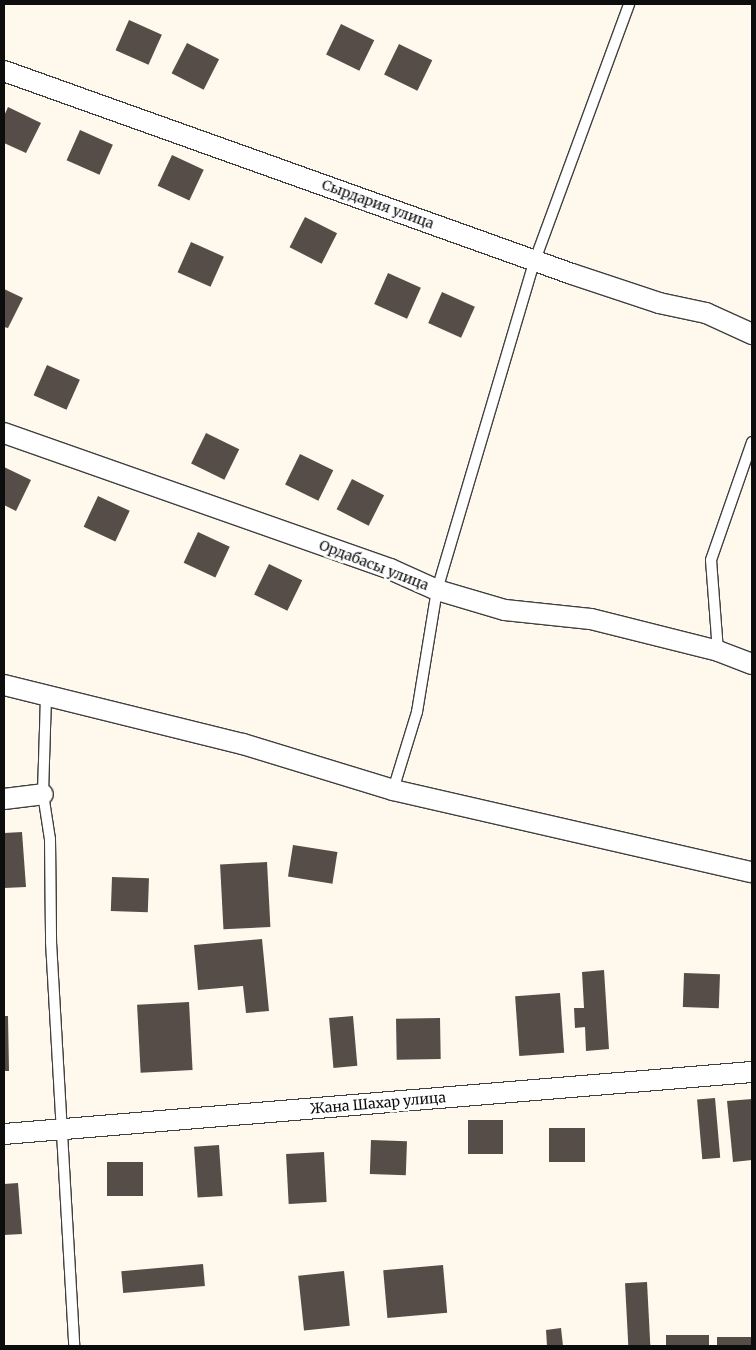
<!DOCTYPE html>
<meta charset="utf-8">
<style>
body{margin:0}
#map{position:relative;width:756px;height:1350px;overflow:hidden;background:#fff9ed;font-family:Merriweather,serif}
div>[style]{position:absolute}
.building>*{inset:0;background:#564d49;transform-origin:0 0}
.roads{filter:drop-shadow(1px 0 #404040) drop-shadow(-1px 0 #404040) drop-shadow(0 1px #404040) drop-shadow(0 -1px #404040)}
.lane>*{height:10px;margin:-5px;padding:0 5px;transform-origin:5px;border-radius:5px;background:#fff}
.street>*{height:20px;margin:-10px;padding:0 10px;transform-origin:10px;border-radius:10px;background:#fff}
span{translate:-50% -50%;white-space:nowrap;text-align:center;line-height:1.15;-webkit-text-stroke:5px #fff;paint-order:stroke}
.street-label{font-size:14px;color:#0d0d0d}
.frame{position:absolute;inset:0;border:5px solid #0d0d0d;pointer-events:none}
</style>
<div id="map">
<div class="building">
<i style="left:129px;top:20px;width:36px;height:33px;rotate:24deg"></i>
<i style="left:341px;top:24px;width:37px;height:34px;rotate:26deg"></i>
<i style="left:187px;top:43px;width:36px;height:34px;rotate:27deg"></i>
<i style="left:399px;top:44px;width:37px;height:34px;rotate:26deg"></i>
<i style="clip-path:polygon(8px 107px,41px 123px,26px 153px,4px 143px,4px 116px)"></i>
<i style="left:80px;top:130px;width:36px;height:33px;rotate:24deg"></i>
<i style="left:172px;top:155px;width:35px;height:34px;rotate:25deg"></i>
<i style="left:305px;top:217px;width:36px;height:34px;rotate:27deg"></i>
<i style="left:191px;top:242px;width:36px;height:33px;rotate:24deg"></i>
<i style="left:388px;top:273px;width:36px;height:34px;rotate:24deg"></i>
<i style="clip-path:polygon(4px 289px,23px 298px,8px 328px,4px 327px)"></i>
<i style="left:442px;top:292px;width:36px;height:34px;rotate:24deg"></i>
<i style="left:47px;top:365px;width:36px;height:33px;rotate:24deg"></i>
<i style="left:206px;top:433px;width:37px;height:34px;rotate:26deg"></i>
<i style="left:300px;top:454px;width:37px;height:34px;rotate:26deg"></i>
<i style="clip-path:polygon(4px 467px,31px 480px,16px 511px,4px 505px)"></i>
<i style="left:352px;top:479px;width:36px;height:34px;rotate:27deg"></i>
<i style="left:98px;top:496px;width:35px;height:34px;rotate:25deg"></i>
<i style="left:198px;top:532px;width:35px;height:34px;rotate:25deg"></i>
<i style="left:269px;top:564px;width:37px;height:34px;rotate:26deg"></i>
<i style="clip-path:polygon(22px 832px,26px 887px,4px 888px,4px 833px)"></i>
<i style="left:293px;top:845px;width:45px;height:32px;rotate:9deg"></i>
<i style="left:267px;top:862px;width:65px;height:47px;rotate:87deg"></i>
<i style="left:112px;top:877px;width:37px;height:34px;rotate:2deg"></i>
<i style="clip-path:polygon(262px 939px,269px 1011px,246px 1013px,243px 986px,198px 990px,194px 945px)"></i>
<i style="clip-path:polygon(604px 970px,609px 1049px,586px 1051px,585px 1027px,575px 1028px,574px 1008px,584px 1008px,582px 972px)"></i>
<i style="left:684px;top:973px;width:36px;height:34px;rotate:2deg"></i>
<i style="left:560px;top:993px;width:60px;height:45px;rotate:86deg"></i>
<i style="left:189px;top:1002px;width:68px;height:52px;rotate:87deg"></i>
<i style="clip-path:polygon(4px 1016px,8px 1016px,9px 1071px,4px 1071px)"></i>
<i style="left:353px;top:1016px;width:50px;height:24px;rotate:85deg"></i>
<i style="left:440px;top:1018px;width:41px;height:44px;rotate:89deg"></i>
<i style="left:715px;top:1098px;width:60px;height:18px;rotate:85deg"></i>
<i style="clip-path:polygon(752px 1099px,752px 1160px,733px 1162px,727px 1101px)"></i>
<i style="left:468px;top:1120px;width:35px;height:34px"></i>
<i style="left:549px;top:1128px;width:36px;height:34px"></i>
<i style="left:371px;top:1140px;width:36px;height:34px;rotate:2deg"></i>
<i style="left:219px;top:1145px;width:51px;height:25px;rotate:86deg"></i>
<i style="left:324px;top:1152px;width:50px;height:38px;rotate:87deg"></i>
<i style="left:107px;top:1162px;width:36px;height:34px"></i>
<i style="clip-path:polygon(18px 1183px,22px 1234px,4px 1235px,4px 1184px)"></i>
<i style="left:203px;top:1264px;width:22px;height:82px;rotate:85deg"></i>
<i style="left:443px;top:1265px;width:48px;height:60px;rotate:85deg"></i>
<i style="left:344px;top:1271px;width:55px;height:46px;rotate:84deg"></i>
<i style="left:647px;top:1282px;width:64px;height:22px;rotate:87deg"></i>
<i style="clip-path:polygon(561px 1328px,563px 1346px,547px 1346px,546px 1330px)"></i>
<i style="left:709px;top:1335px;width:11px;height:43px;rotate:90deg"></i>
<i style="left:752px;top:1337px;width:9px;height:35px;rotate:90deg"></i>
</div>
<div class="roads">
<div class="lane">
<i style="left:718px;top:651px;width:91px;rotate:-94.4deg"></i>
<i style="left:711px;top:560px;width:125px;rotate:-70.8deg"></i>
<i style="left:46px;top:697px;width:97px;rotate:91.8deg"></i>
<i style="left:43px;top:794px;width:46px;rotate:81.2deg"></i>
<i style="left:50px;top:839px;width:103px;rotate:89.4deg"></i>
<i style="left:51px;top:942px;width:405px;rotate:86.7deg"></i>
<i style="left:393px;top:790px;width:82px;rotate:-72.9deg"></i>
<i style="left:417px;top:712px;width:124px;rotate:-80.7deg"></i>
<i style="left:437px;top:590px;width:344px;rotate:-73.5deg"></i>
<i style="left:535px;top:260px;width:273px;rotate:-69.8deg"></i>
</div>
<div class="street">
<i style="left:4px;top:71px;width:603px;rotate:19.67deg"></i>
<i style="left:572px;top:274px;width:92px;rotate:18.4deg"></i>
<i style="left:659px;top:303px;width:48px;rotate:12deg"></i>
<i style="left:706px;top:313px;width:51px;rotate:24.5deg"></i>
<i style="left:4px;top:433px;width:409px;rotate:19.4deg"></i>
<i style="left:390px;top:569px;width:51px;rotate:24.1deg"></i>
<i style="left:437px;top:590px;width:71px;rotate:16.4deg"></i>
<i style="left:505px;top:610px;width:86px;rotate:6deg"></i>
<i style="left:591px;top:619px;width:131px;rotate:14.1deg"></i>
<i style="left:718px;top:651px;width:36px;rotate:21deg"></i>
<i style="left:4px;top:685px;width:246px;rotate:13.9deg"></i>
<i style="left:243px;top:744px;width:157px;rotate:17deg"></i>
<i style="left:393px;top:790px;width:368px;rotate:12.9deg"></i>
<i style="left:4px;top:799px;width:39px;rotate:-7deg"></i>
<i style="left:4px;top:1134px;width:751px;rotate:-4.74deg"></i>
</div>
</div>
<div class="street-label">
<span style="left:378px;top:204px;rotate:20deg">Сырдария улица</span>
<span style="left:374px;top:565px;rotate:21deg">Ордабасы улица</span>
<span style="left:378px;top:1103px;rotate:-5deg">Жана Шахар улица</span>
</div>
<div class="frame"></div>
</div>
